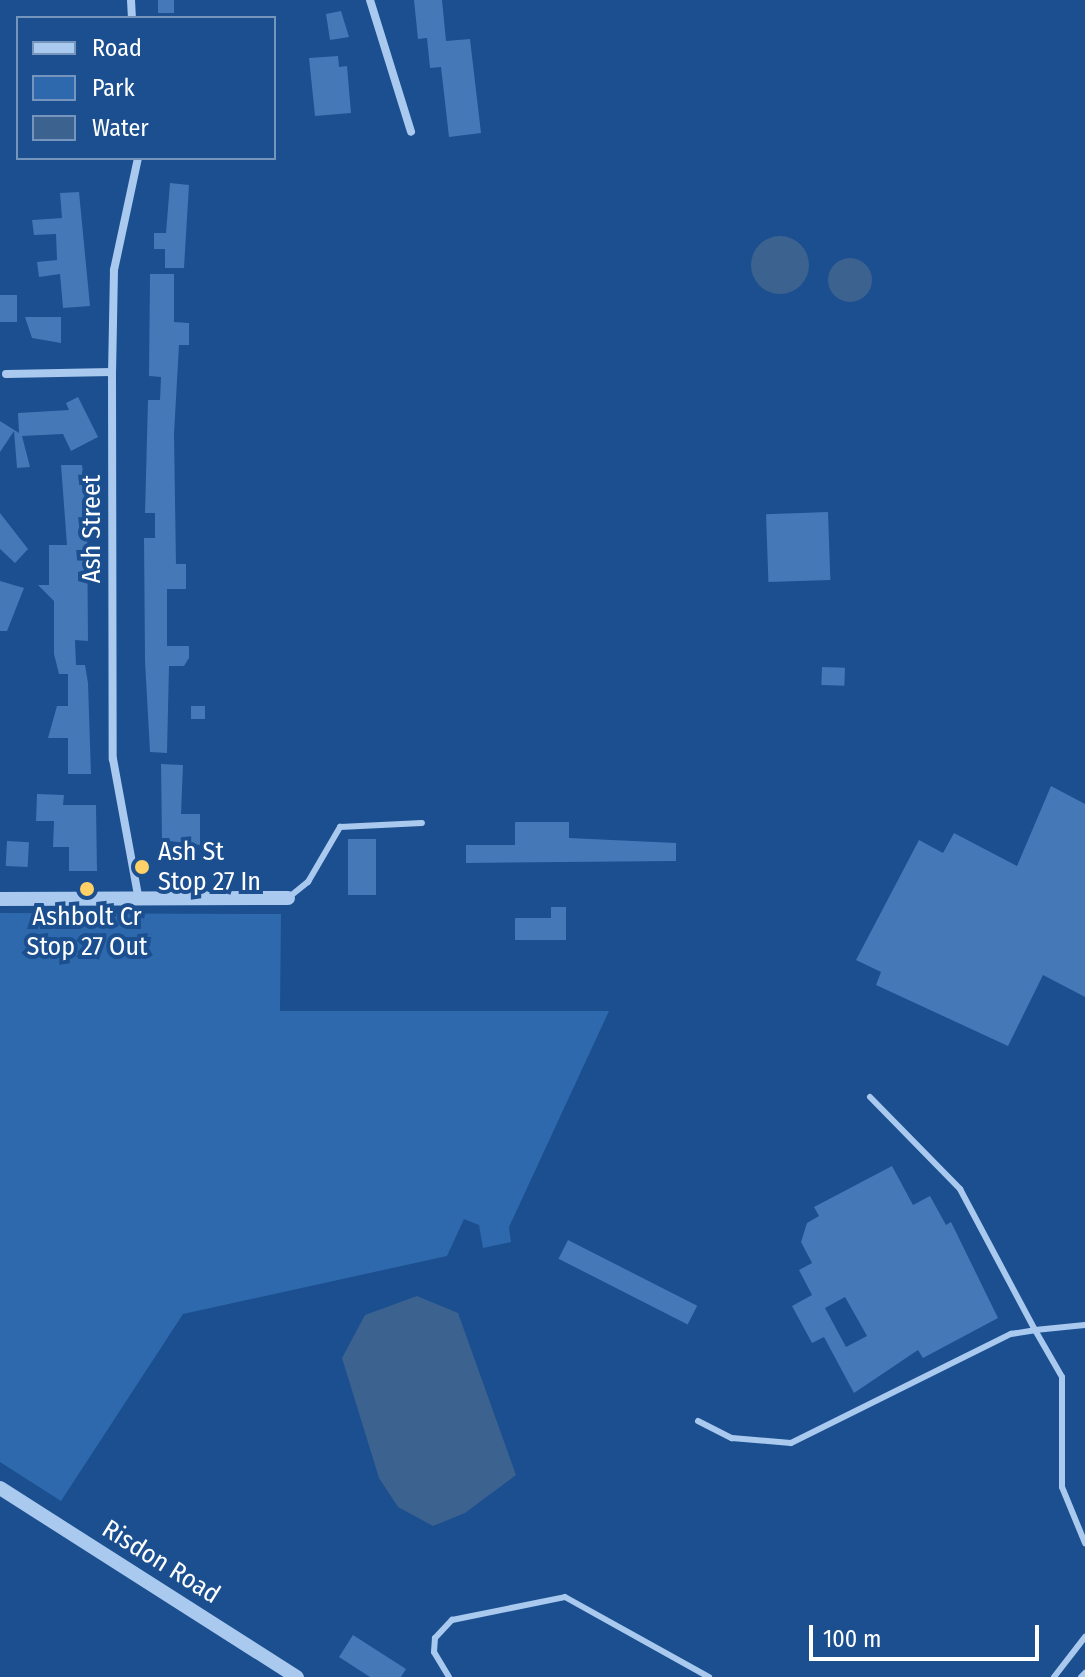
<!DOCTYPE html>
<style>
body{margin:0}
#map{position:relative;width:1085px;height:1677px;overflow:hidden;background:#1b4f8f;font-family:"Fira Sans Condensed",sans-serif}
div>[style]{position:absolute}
.green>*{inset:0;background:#2e69ad}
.water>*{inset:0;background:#3c6290}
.round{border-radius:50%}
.building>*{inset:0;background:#4478b7;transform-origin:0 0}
.service>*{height:6px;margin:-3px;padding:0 3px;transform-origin:3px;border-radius:3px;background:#a9c9ee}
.minor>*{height:8px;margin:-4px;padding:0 4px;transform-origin:4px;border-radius:4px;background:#a9c9ee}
.tertiary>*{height:14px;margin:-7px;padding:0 7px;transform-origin:7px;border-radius:7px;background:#a9c9ee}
.dots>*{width:22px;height:22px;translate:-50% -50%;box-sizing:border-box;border:4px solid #1b4f8f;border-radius:50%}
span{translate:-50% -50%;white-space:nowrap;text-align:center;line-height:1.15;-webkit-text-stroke:8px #1b4f8f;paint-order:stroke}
.street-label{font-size:26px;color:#fff}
.poi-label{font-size:26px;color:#fff}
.left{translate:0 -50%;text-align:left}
.legend{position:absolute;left:16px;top:16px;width:260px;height:144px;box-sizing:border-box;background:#1b4f8f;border:2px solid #7695bc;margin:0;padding:10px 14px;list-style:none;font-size:24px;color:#fff}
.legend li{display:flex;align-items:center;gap:16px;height:40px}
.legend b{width:40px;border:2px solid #7695bc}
.scale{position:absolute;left:809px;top:1625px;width:230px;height:36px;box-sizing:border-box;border:4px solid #fff;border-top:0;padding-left:10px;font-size:24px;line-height:28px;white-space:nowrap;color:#fff;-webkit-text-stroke:6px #1b4f8f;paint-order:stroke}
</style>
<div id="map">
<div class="green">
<i style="clip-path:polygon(0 913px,281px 914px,280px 1011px,609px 1011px,509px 1227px,511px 1242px,483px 1248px,479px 1225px,464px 1219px,447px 1256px,183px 1314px,61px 1501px,0 1462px)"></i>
</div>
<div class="water">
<i class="round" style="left:751px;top:236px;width:58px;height:58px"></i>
<i class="round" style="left:828px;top:258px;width:44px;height:44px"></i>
<i style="clip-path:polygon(417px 1296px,458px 1313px,516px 1475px,465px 1513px,433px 1526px,398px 1507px,379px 1478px,342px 1358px,365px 1315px)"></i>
</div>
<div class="building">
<i style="left:158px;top:0;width:16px;height:13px"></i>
<i style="clip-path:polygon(414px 0,442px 0,446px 41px,470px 39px,481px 133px,449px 137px,441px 67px,430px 68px,427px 38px,418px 39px)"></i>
<i style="clip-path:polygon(341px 11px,349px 37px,330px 40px,326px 14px)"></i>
<i style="clip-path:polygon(338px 56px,339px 67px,347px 66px,351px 113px,315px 116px,309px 58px)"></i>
<i style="clip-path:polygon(170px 183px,189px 185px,184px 268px,165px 268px,165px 249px,154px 249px,154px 233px,166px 233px)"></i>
<i style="clip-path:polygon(79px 192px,90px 306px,63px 308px,60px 274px,39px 277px,37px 262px,57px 260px,56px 234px,34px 235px,32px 220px,62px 218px,60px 193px)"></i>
<i style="clip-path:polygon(150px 274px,174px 274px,174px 322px,189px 323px,189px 345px,179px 345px,174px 434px,176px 564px,186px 564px,186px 589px,167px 589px,167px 646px,189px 646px,189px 658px,184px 666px,169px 666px,167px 753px,150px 752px,145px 661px,144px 538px,155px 538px,155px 513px,145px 513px,148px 400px,160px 400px,161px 377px,149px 376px)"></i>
<i style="left:0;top:295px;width:17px;height:27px"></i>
<i style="clip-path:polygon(25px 317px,61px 317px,61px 343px,32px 338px)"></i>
<i style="clip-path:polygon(78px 397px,98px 437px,71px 451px,63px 434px,22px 436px,30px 467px,17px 468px,14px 431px,0 452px,0 421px,19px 433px,18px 413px,69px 410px,66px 403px)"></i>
<i style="clip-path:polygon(61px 465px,82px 465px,87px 505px,88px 641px,75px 640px,76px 665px,85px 665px,88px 683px,91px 774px,68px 774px,68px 738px,48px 738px,57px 706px,68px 706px,68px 674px,59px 674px,54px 654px,54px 601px,38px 585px,49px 585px,49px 545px,67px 545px)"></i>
<i style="left:828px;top:512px;width:68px;height:62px;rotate:88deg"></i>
<i style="clip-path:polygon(0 513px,28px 549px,15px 563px,0 549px)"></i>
<i style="clip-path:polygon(0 581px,24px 588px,7px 631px,0 631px)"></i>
<i style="left:822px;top:667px;width:23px;height:18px;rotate:2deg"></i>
<i style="left:191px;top:706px;width:14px;height:13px"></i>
<i style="clip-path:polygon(161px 764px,183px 765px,181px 814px,200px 814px,200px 845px,162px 840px)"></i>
<i style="clip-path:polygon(1051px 786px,1085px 804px,1085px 997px,1043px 975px,1008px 1046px,876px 985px,881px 972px,856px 960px,919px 840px,943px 853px,954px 833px,1017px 866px)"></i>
<i style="clip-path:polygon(37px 794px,64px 795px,63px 805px,96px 805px,97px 871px,69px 871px,69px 847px,53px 847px,54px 821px,36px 821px)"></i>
<i style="clip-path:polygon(515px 822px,569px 822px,569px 838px,676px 843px,676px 861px,466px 863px,466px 845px,515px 845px)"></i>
<i style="left:348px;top:839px;width:28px;height:56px"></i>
<i style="left:7px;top:841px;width:22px;height:25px;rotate:3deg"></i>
<i style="clip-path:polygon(551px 907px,566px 907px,566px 940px,515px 940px,515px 918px,551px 918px)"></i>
<i style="clip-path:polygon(evenodd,892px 1166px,913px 1205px,930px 1196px,946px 1225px,951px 1222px,998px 1318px,923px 1358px,918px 1350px,854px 1393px,824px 1337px,812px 1343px,792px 1306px,812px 1295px,799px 1270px,812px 1263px,801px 1242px,807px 1223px,819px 1216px,814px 1207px,892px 1166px,845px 1297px,867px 1336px,846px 1347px,825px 1308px,845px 1297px)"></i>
<i style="left:568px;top:1240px;width:145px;height:21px;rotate:27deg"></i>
<i style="clip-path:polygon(353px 1635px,406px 1669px,401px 1677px,370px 1677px,339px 1657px)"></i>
</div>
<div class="service">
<i style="left:288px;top:898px;width:26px;rotate:-39deg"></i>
<i style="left:308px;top:882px;width:64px;rotate:-59.8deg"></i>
<i style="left:340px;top:827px;width:82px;rotate:-2.8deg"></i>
<i style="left:870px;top:1097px;width:129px;rotate:45.6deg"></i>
<i style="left:960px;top:1189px;width:160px;rotate:62deg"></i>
<i style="left:1035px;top:1330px;width:50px;rotate:-5.7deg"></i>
<i style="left:698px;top:1421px;width:38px;rotate:27deg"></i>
<i style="left:732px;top:1438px;width:59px;rotate:4.8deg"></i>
<i style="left:791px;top:1443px;width:246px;rotate:-26.4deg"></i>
<i style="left:1011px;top:1334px;width:24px;rotate:-9deg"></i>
<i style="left:1035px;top:1330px;width:54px;rotate:60.1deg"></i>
<i style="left:1062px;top:1377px;width:110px;rotate:90deg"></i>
<i style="left:1062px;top:1487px;width:61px;rotate:67.7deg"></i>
<i style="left:449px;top:1677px;width:29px;rotate:-121deg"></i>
<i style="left:434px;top:1652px;width:14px;rotate:-86deg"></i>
<i style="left:435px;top:1638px;width:25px;rotate:-47deg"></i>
<i style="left:452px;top:1620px;width:115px;rotate:-11.5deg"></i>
<i style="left:565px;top:1597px;width:165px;rotate:29.1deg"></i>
<i style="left:1054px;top:1677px;width:51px;rotate:-52.2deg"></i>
<i style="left:1081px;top:1677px;width:6px;rotate:-45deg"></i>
</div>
<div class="minor">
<i style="left:131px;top:0;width:18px;rotate:87deg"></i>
<i style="left:370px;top:0;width:138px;rotate:72.7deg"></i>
<i style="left:138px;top:158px;width:115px;rotate:102.1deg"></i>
<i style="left:114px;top:270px;width:102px;rotate:91.1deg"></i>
<i style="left:112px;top:372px;width:387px;rotate:89.9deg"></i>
<i style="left:113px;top:759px;width:143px;rotate:79.6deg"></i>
<i style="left:6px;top:374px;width:106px;rotate:-1.1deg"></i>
</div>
<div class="tertiary">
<i style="left:0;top:899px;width:288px;rotate:-0.2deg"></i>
<i style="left:0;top:1488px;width:352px;rotate:32.5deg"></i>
</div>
<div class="dots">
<i style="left:142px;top:867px;background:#ffd166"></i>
<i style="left:87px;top:889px;background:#ffd166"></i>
</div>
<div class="street-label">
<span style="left:92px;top:529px;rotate:-90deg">Ash Street</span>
<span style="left:161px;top:1562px;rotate:32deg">Risdon Road</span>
</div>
<div class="poi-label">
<span class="left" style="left:158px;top:867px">Ash St<br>Stop 27 In</span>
<span style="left:87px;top:932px">Ashbolt Cr<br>Stop 27 Out</span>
</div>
<ul class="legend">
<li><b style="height:10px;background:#a9c9ee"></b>Road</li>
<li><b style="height:22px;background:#2e69ad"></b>Park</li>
<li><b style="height:22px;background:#3c6290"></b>Water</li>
</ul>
<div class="scale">100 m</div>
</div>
